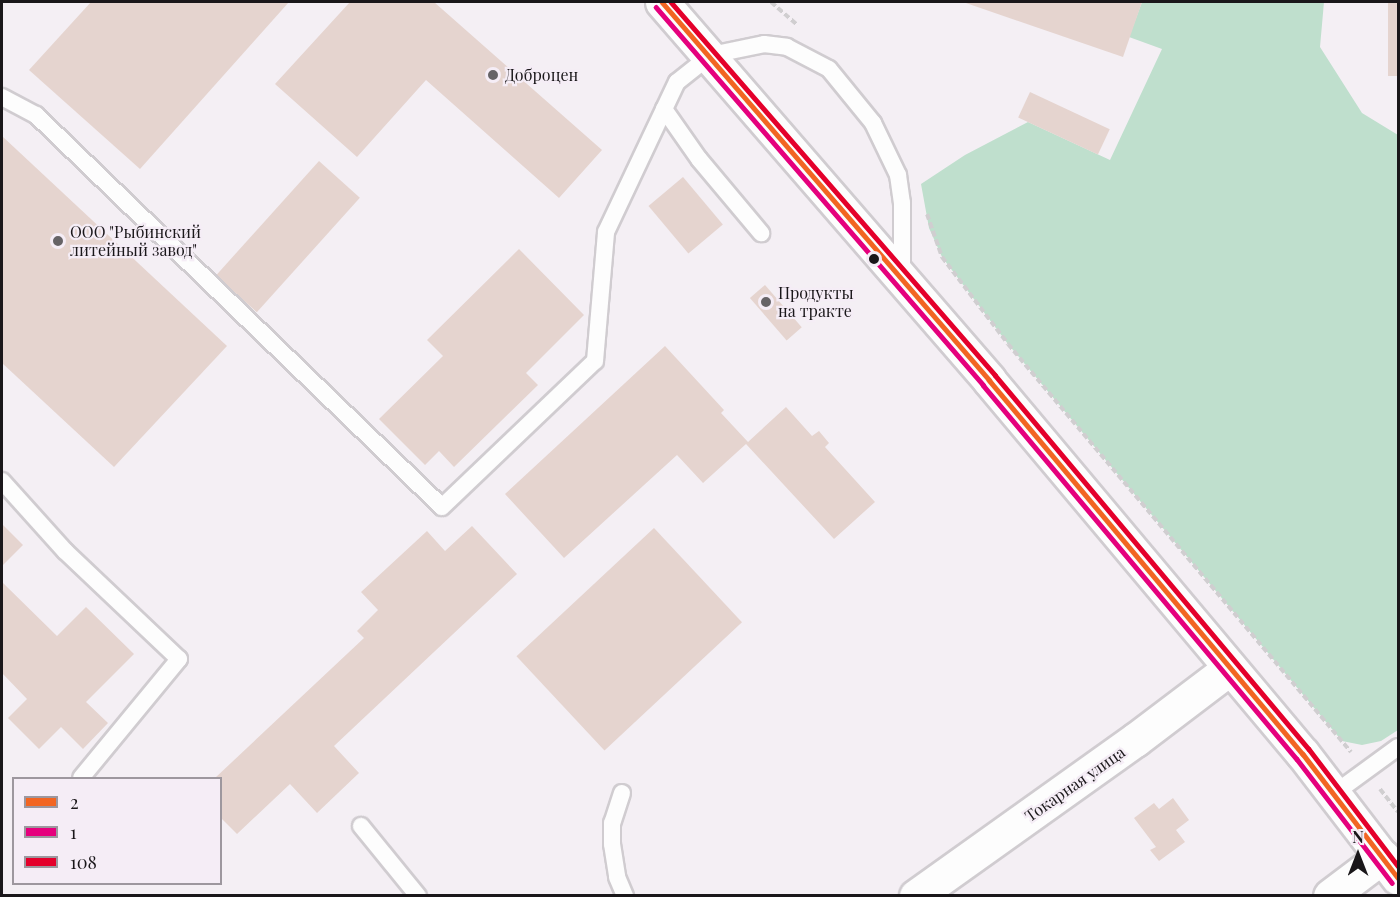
<!DOCTYPE html>
<meta charset="utf-8">
<style>
body{margin:0}
#map{position:relative;width:1400px;height:897px;overflow:hidden;background:#f4eff4;font-family:"Playfair Display",serif}
div>[style]{position:absolute}
.green>*{inset:0;background:#bfdfcd}
.building>*{inset:0;background:#e5d4cf;transform-origin:0 0}
.path>*{height:4px;margin-top:-2px;transform-origin:0;background:repeating-linear-gradient(90deg,#d0ced0 0 6px,transparent 0 9px)}
.roads{filter:drop-shadow(2px 0 #d0ccd0) drop-shadow(-2px 0 #d0ccd0) drop-shadow(0 2px #d0ccd0) drop-shadow(0 -2px #d0ccd0)}
.service>*{height:16px;margin:-8px;padding:0 8px;transform-origin:8px;border-radius:8px;background:#fdfdfd}
.minor>*{height:33px;margin:-16.5px;padding:0 16.5px;transform-origin:16.5px;border-radius:16.5px;background:#fdfdfd}
.tertiary>*{height:33px;margin:-16.5px;padding:0 16.5px;transform-origin:16.5px;border-radius:16.5px;background:#fdfdfd}
.bus-1>*{height:4.5px;margin:-2.25px;padding:0 2.25px;transform-origin:2.25px;border-radius:2.25px;background:#f26522}
.bus-2>*{height:4.5px;margin:-2.25px;padding:0 2.25px;transform-origin:2.25px;border-radius:2.25px;background:#e5007d}
.bus-3>*{height:4.5px;margin:-2.25px;padding:0 2.25px;transform-origin:2.25px;border-radius:2.25px;background:#e4002b}
.dots>*{width:16px;height:16px;translate:-50% -50%;box-sizing:border-box;border:3px solid #f5edf6;border-radius:50%}
span{translate:-50% -50%;white-space:nowrap;text-align:center;line-height:1.15;-webkit-text-stroke:4.5px #f5edf6;paint-order:stroke}
.poi-label{font-size:16px;color:#1a171a}
.left{translate:0 -50%;text-align:left}
.street-label{font-size:16px;color:#1a171a}
.frame{position:absolute;inset:0;border:3px solid #1a171a;pointer-events:none}
.legend{position:absolute;left:12px;top:777px;width:210px;height:108px;box-sizing:border-box;background:#f5edf6;border:2px solid #9d979e;margin:0;padding:8px 10px;list-style:none;font-size:18px;color:#1a171a}
.legend li{display:flex;align-items:center;gap:12px;height:30px}
.legend b{width:30px;border:2px solid #9d979e}
.north{position:absolute;left:1328px;top:825px;width:60px;height:60px;-webkit-text-stroke:4px #f5edf6;paint-order:stroke;rotate:0deg;font-size:16px;font-weight:700;line-height:24px;text-align:center;color:#1a171a}
.north::after{content:'';display:block;margin:auto;width:21px;height:27px;background:#1a171a;clip-path:polygon(50% 0,100% 100%,50% 72%,0 100%)}
</style>
<div id="map">
<div class="green">
<i style="clip-path:polygon(1142px 2px,1324px 2px,1320px 47px,1362px 113px,1398px 135px,1398px 730px,1381px 741px,1362px 745px,1342px 741px,1008px 344px,942px 257px,929px 228px,921px 184px,965px 155px,1028px 122px,1110px 160px,1162px 49px,1129px 37px)"></i>
</div>
<div class="building">
<i style="clip-path:polygon(91px 2px,289px 2px,140px 169px,29px 70px)"></i>
<i style="clip-path:polygon(350px 2px,434px 2px,602px 150px,559px 198px,426px 80px,357px 157px,275px 84px)"></i>
<i style="clip-path:polygon(963px 2px,1142px 2px,1123px 57px)"></i>
<i style="left:1388px;top:2px;width:10px;height:74px"></i>
<i style="left:1030px;top:92px;width:88px;height:28px;rotate:25deg"></i>
<i style="clip-path:polygon(2px 136px,227px 346px,114px 467px,2px 363px)"></i>
<i style="left:319px;top:161px;width:55px;height:154px;rotate:42deg"></i>
<i style="left:683px;top:177px;width:62px;height:45px;rotate:50deg"></i>
<i style="clip-path:polygon(519px 249px,584px 315px,526px 373px,538px 385px,454px 467px,439px 451px,425px 465px,379px 419px,443px 356px,427px 340px)"></i>
<i style="left:765px;top:285px;width:56px;height:20px;rotate:49deg"></i>
<i style="clip-path:polygon(665px 346px,724px 410px,721px 413px,748px 442px,786px 407px,812px 436px,819px 431px,829px 443px,825px 447px,875px 502px,834px 539px,746px 444px,703px 483px,677px 455px,564px 558px,505px 494px)"></i>
<i style="clip-path:polygon(2px 524px,23px 545px,2px 566px)"></i>
<i style="clip-path:polygon(472px 526px,517px 574px,334px 746px,359px 773px,317px 813px,290px 784px,237px 834px,220px 817px,220px 778px,215px 778px,364px 638px,357px 631px,378px 610px,361px 592px,427px 531px,445px 551px)"></i>
<i style="left:654px;top:528px;width:129px;height:188px;rotate:47deg"></i>
<i style="clip-path:polygon(2px 582px,57px 636px,86px 607px,134px 654px,86px 702px,108px 723px,83px 749px,61px 727px,39px 749px,8px 718px,27px 699px,2px 673px)"></i>
<i style="clip-path:polygon(1173px 798px,1189px 820px,1176px 830px,1185px 842px,1159px 861px,1150px 850px,1156px 847px,1134px 818px,1154px 803px,1159px 809px)"></i>
</div>
<div class="path">
<i style="left:771px;top:2px;width:35px;rotate:41deg"></i>
<i style="left:927px;top:214px;width:46px;rotate:70.8deg"></i>
<i style="left:942px;top:257px;width:109px;rotate:52.8deg"></i>
<i style="left:1008px;top:344px;width:533px;rotate:49.95deg"></i>
<i style="left:1380px;top:789px;width:29px;rotate:52deg"></i>
</div>
<div class="roads">
<div class="service">
<i style="left:2px;top:97px;width:38px;rotate:28deg"></i>
<i style="left:36px;top:115px;width:564px;rotate:43.99deg"></i>
<i style="left:442px;top:507px;width:211px;rotate:-43.7deg"></i>
<i style="left:595px;top:361px;width:129px;rotate:-85.1deg"></i>
<i style="left:606px;top:232px;width:166px;rotate:-64.7deg"></i>
<i style="left:677px;top:82px;width:43px;rotate:-38.5deg"></i>
<i style="left:711px;top:55px;width:54px;rotate:-11.7deg"></i>
<i style="left:764px;top:44px;width:23px;rotate:7deg"></i>
<i style="left:787px;top:47px;width:47px;rotate:27.6deg"></i>
<i style="left:829px;top:69px;width:70px;rotate:50.8deg"></i>
<i style="left:873px;top:123px;width:58px;rotate:64.3deg"></i>
<i style="left:898px;top:175px;width:28px;rotate:82deg"></i>
<i style="left:902px;top:203px;width:74px;rotate:90deg"></i>
<i style="left:664px;top:109px;width:61px;rotate:55deg"></i>
<i style="left:699px;top:159px;width:97px;rotate:50deg"></i>
<i style="left:2px;top:481px;width:94px;rotate:48deg"></i>
<i style="left:65px;top:551px;width:157px;rotate:43.5deg"></i>
<i style="left:179px;top:659px;width:154px;rotate:129.5deg"></i>
<i style="left:622px;top:793px;width:32px;rotate:108deg"></i>
<i style="left:612px;top:823px;width:21px;rotate:90deg"></i>
<i style="left:612px;top:844px;width:33px;rotate:81deg"></i>
<i style="left:617px;top:877px;width:21px;rotate:67deg"></i>
<i style="left:1335px;top:793px;width:78px;rotate:-36.1deg"></i>
<i style="left:361px;top:826px;width:90px;rotate:50.8deg"></i>
</div>
<div class="minor">
<i style="left:916px;top:896px;width:269px;rotate:-35.5deg"></i>
<i style="left:1135px;top:740px;width:119px;rotate:-37.2deg"></i>
<i style="left:1330px;top:896px;width:66px;rotate:-37deg"></i>
</div>
<div class="tertiary">
<i style="left:662px;top:2px;width:500px;rotate:49.1deg"></i>
<i style="left:989px;top:380px;width:488px;rotate:50deg"></i>
<i style="left:1303px;top:754px;width:156px;rotate:52.5deg"></i>
</div>
</div>
<div class="bus-1">
<i style="left:662px;top:2px;width:500px;rotate:49.1deg"></i>
<i style="left:989px;top:380px;width:488px;rotate:50deg"></i>
<i style="left:1303px;top:754px;width:156px;rotate:52.5deg"></i>
</div>
<div class="bus-2">
<i style="left:656px;top:7px;width:500px;rotate:49.1deg"></i>
<i style="left:983px;top:385px;width:488px;rotate:50deg"></i>
<i style="left:1297px;top:759px;width:156px;rotate:52.5deg"></i>
</div>
<div class="bus-3">
<i style="left:671px;top:2px;width:494px;rotate:49deg"></i>
<i style="left:995px;top:375px;width:488px;rotate:50deg"></i>
<i style="left:1309px;top:749px;width:147px;rotate:52.7deg"></i>
</div>
<div class="dots">
<i style="left:493px;top:75px;background:#666366"></i>
<i style="left:58px;top:241px;background:#666366"></i>
<i style="left:874px;top:259px;background:#1a171a"></i>
<i style="left:766px;top:302px;background:#666366"></i>
</div>
<div class="poi-label">
<span class="left" style="left:505px;top:75px">Доброцен</span>
<span class="left" style="left:70px;top:241px">ООО "Рыбинский<br>литейный завод"</span>
<span class="left" style="left:778px;top:302px">Продукты<br>на тракте</span>
</div>
<div class="street-label">
<span style="left:1075px;top:784px;rotate:-35deg">Токарная улица</span>
</div>
<div class="frame"></div>
<ul class="legend">
<li><b style="height:8px;background:#f26522"></b>2</li>
<li><b style="height:8px;background:#e5007d"></b>1</li>
<li><b style="height:8px;background:#e4002b"></b>108</li>
</ul>
<div class="north">N</div>
</div>
